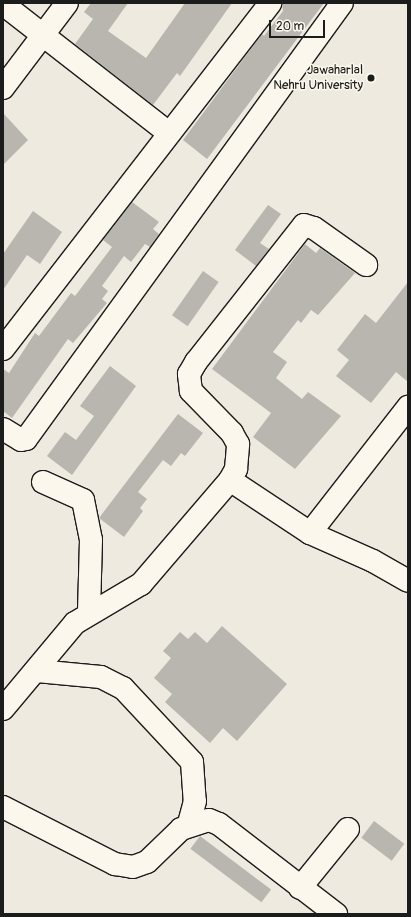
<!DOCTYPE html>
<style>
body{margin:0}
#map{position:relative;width:411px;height:917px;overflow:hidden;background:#eeeadf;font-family:Pangolin,sans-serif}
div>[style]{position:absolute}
.building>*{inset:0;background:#b9b6af;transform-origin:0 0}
.roads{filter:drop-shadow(1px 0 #1c1c1c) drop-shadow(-1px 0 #1c1c1c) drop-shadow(0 1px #1c1c1c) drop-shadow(0 -1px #1c1c1c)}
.minor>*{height:22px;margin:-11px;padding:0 11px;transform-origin:11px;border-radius:11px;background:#fbf7ec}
.dots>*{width:11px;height:11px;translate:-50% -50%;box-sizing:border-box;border:2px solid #fbf7ec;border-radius:50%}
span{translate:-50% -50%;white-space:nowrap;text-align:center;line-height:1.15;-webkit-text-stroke:3px #fbf7ec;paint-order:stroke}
.poi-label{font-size:13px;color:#1c1c1c}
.right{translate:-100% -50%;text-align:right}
.frame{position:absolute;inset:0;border:4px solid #1c1c1c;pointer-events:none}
.scale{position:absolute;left:269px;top:20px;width:56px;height:18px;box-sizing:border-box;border:2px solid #1c1c1c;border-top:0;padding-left:5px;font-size:12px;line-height:14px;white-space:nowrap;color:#1c1c1c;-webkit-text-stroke:3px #fbf7ec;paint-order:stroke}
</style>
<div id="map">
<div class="building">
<i style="clip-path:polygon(91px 3px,128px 3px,108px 31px,146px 58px,185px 3px,232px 3px,180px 76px,177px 73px,153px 105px,75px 44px,93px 19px,84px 12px)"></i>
<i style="clip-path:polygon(282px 3px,324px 3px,207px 159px,183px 140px,262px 34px,264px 36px,283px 11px)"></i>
<i style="clip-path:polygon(3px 113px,28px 140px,3px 165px)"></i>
<i style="clip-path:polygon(132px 202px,159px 222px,153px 229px,159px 234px,150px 247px,145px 244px,131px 262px,124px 256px,102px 286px,108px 291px,102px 299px,107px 303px,73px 343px,68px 339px,12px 418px,3px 411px,3px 369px,9px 373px,35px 333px,39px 336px,71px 293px,75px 296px,112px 247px,103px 240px)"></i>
<i style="clip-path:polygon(268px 205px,281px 214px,260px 243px,269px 249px,256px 266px,235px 250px)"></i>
<i style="clip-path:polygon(33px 211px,62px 232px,40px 264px,27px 255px,3px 290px,3px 254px)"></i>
<i style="clip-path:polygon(305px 244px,316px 253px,320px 248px,355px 273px,318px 315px,311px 310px,301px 323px,298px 320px,273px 352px,287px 362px,276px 378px,302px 399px,308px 392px,341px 416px,295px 469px,253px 437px,271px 413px,212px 369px)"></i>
<i style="left:203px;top:271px;width:19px;height:54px;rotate:35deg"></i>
<i style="clip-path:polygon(408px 282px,408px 382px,396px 372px,371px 403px,336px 376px,349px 360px,337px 350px,365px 314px,376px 323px)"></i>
<i style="clip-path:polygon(110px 366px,136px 386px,72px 475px,47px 456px,65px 432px,76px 440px,94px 416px,80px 406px)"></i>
<i style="clip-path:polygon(178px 414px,203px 433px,185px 456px,181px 453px,171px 466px,163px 460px,138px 492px,147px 499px,140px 508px,143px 511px,124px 537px,99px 518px)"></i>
<i style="clip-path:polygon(222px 626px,287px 684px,237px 741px,223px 728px,210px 743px,165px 702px,172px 694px,154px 678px,171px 658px,163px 651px,180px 632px,188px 639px,195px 632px,207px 643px)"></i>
<i style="left:374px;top:821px;width:38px;height:21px;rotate:37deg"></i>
<i style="left:200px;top:836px;width:89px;height:16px;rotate:37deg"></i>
</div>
<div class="roads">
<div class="minor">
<i style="left:3px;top:4px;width:210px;rotate:37.9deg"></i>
<i style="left:3px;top:88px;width:106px;rotate:-53deg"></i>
<i style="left:3px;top:349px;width:437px;rotate:-52.3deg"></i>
<i style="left:3px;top:429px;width:21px;rotate:31deg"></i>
<i style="left:21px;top:440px;width:5px;rotate:-11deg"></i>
<i style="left:26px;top:439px;width:538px;rotate:-54.07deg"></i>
<i style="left:230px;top:480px;width:13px;rotate:-61deg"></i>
<i style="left:236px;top:469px;width:25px;rotate:-85deg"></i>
<i style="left:238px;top:444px;width:13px;rotate:-119deg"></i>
<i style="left:232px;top:433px;width:59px;rotate:-134.3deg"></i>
<i style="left:191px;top:391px;width:17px;rotate:-97deg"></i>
<i style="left:189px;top:374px;width:14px;rotate:-60deg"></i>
<i style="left:196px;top:362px;width:174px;rotate:-51.8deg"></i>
<i style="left:304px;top:225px;width:10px;rotate:17deg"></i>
<i style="left:314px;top:228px;width:64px;rotate:35.4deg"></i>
<i style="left:43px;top:482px;width:44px;rotate:24.2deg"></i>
<i style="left:83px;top:500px;width:41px;rotate:78.7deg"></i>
<i style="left:91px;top:540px;width:72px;rotate:91.6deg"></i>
<i style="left:310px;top:533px;width:160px;rotate:-52.1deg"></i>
<i style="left:37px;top:671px;width:64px;rotate:5.4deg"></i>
<i style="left:101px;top:677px;width:25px;rotate:27deg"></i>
<i style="left:123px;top:688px;width:101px;rotate:47deg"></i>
<i style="left:192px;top:762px;width:39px;rotate:86deg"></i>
<i style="left:195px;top:801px;width:24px;rotate:105deg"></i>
<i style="left:3px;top:709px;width:112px;rotate:-50.1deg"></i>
<i style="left:75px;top:623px;width:77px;rotate:-30.6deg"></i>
<i style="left:141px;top:584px;width:137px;rotate:-49.4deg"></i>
<i style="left:230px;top:480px;width:96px;rotate:33.5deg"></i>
<i style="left:310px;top:533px;width:69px;rotate:24deg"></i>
<i style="left:373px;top:561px;width:40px;rotate:29.7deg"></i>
<i style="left:3px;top:807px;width:126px;rotate:27deg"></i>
<i style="left:115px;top:864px;width:18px;rotate:9deg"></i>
<i style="left:133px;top:867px;width:15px;rotate:-20deg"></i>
<i style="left:147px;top:862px;width:47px;rotate:-44.1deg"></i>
<i style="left:181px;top:829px;width:29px;rotate:-18deg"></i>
<i style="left:209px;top:820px;width:11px;rotate:22deg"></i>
<i style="left:219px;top:824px;width:148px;rotate:37.6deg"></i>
<i style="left:300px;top:888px;width:76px;rotate:-50.9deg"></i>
</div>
</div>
<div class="dots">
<i style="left:371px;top:78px;background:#1c1c1c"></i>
</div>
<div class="poi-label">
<span class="right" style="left:363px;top:78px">Jawaharlal<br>Nehru University</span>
</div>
<div class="frame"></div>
<div class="scale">20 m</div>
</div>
